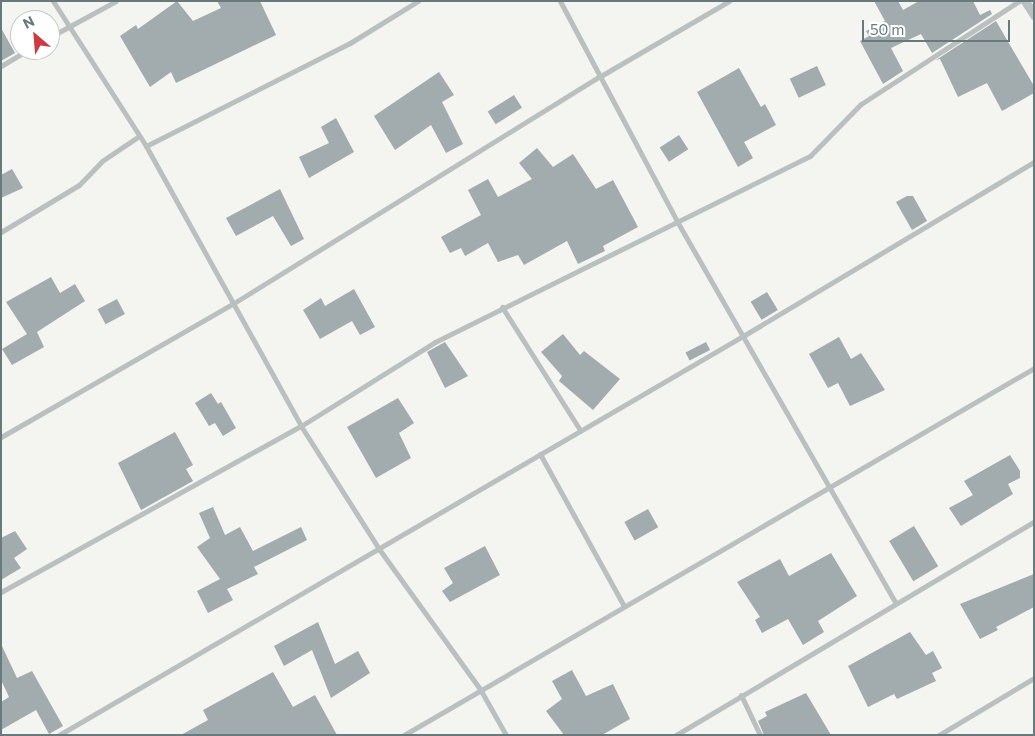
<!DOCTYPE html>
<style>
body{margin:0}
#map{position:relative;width:1035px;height:736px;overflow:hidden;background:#f4f4f1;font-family:Commissioner,sans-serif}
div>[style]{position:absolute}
.building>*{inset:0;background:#a2abad;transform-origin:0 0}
.minor>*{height:5px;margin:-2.5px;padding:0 2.5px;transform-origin:2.5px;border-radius:2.5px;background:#babfc0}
.tertiary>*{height:9px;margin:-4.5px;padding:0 4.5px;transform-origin:4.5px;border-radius:4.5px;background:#babfc0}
span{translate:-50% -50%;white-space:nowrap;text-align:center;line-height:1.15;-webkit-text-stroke:5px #fff;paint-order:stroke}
.frame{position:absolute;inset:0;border:2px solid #677a7e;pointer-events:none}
.north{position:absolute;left:10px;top:10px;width:50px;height:50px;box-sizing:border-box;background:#fff;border:1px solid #c2cacb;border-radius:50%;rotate:333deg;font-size:14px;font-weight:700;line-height:20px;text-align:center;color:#677a7e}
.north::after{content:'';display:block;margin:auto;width:18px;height:22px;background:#cb3b41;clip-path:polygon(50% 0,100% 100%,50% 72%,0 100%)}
.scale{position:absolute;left:862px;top:20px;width:148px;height:22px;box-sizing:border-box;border:2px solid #677a7e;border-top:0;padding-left:6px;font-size:15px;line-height:18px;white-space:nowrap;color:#677a7e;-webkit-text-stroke:4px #fff;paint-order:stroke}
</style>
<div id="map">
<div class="building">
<i style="clip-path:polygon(177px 1px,193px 21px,221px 8px,217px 1px,260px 1px,276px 35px,176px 83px,171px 72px,150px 87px,120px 36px,136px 25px,138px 29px)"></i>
<i style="clip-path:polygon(874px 1px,898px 1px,903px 10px,919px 1px,973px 1px,980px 15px,990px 10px,992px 14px,932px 53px,921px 34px,891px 48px,903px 71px,883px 84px,860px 41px,869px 36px,866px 31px,885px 21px)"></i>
<i style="clip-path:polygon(996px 21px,1034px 86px,1034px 93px,1002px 111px,987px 83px,958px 97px,940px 59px,936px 60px)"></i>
<i style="clip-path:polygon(1px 28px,15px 53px,1px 61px)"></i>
<i style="left:817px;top:66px;width:21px;height:30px;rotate:65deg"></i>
<i style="clip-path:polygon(739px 68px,761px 107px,765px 104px,776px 125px,744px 142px,753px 158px,738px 167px,697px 92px)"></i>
<i style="clip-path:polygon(439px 72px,454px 95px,442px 102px,463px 144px,446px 153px,431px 125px,395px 150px,374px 116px)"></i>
<i style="left:514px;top:95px;width:15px;height:31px;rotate:58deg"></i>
<i style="clip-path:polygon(336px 118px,354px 152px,309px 178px,299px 157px,329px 143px,321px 127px)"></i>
<i style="left:679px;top:135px;width:17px;height:23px;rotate:57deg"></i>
<i style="clip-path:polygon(537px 148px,553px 167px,573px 154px,596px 189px,613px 180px,638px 227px,603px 246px,605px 251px,578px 264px,567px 241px,524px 265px,518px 255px,498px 262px,488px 243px,465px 256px,461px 248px,450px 253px,441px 237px,481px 215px,468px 190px,488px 179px,498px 197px,532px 179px,519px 163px)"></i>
<i style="clip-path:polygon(12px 169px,23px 188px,1px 198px,1px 175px)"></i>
<i style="clip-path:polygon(280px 189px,304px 239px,291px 246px,273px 216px,236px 236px,226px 218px)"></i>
<i style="clip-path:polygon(907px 196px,913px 196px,927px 221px,912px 230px,896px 202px)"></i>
<i style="clip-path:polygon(51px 277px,60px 293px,75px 284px,85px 301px,37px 332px,44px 347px,12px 365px,2px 349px,27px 334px,6px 302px)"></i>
<i style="clip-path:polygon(354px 289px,375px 327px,360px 335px,352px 321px,320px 339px,303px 310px,321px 298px,325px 306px)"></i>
<i style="left:767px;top:292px;width:21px;height:19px;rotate:59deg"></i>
<i style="left:117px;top:299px;width:17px;height:22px;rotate:62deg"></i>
<i style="clip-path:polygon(563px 334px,580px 355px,584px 351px,620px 379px,593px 410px,559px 381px,562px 376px,541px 352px)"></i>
<i style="clip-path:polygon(839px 337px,851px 359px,861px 353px,885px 390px,850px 406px,838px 383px,828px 388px,809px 354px)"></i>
<i style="clip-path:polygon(445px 342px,468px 376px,445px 388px,427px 352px)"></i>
<i style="left:706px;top:342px;width:9px;height:23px;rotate:63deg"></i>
<i style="clip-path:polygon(211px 393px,218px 404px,221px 402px,236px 428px,223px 436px,215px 423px,209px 426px,195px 403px)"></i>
<i style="clip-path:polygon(398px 398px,414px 423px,399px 433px,411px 458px,376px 478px,347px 427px)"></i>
<i style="clip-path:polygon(175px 432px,193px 465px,186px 469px,193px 481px,141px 510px,118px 463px)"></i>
<i style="clip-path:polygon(1010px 455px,1020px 471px,1020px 478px,1008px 484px,1013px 494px,961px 526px,949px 508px,973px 495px,964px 481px)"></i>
<i style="clip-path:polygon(213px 507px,225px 535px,240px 527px,253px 551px,301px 527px,307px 540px,254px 567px,258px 574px,227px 589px,233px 600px,208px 613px,197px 591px,220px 579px,197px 547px,210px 538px,199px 513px)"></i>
<i style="left:648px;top:509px;width:21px;height:27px;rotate:61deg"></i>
<i style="left:914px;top:526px;width:47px;height:29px;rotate:59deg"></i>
<i style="clip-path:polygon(15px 531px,27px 549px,14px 558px,21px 568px,1px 580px,1px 538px)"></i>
<i style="clip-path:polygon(485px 546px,500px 575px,450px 602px,442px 591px,453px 583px,444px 568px)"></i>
<i style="clip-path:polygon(831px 553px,857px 596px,818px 621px,824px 632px,803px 645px,788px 619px,762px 633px,755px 620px,760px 617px,737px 582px,780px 559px,789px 576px)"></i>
<i style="clip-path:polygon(1034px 574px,1034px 607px,996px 627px,998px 630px,980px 639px,960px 604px)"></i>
<i style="clip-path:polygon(318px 622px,335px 664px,358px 651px,370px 673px,331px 698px,312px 650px,284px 666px,274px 646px)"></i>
<i style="clip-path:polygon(910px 632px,926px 655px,933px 651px,942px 668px,932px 673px,936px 681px,897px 699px,894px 694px,868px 707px,848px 666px)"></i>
<i style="clip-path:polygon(1px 644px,17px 678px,32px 671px,63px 726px,49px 734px,36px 710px,1px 730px,1px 702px,9px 697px,1px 680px)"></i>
<i style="clip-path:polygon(572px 670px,586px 696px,613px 684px,630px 719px,602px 735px,564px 735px,546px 711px,562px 699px,552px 681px)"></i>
<i style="clip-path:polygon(273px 672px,293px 707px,315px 695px,337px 735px,181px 735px,208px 720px,203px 710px)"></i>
<i style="clip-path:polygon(806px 693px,831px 735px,764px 735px,758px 721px,767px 716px,765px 712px)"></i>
</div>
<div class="minor">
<i style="left:53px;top:1px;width:172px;rotate:57.3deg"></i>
<i style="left:146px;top:146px;width:320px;rotate:61deg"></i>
<i style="left:301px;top:426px;width:146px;rotate:57.6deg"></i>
<i style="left:379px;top:549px;width:173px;rotate:54.2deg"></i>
<i style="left:480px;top:689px;width:53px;rotate:60.5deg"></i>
<i style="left:560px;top:1px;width:251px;rotate:62deg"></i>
<i style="left:678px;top:223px;width:438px;rotate:60.2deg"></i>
<i style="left:50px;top:37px;width:75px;rotate:-28.6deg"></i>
<i style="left:1px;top:66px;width:31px;rotate:-31deg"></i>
<i style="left:146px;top:146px;width:229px;rotate:-26.8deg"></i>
<i style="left:350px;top:43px;width:80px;rotate:-31.7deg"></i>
<i style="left:1px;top:232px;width:91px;rotate:-31.1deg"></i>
<i style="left:79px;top:185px;width:33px;rotate:-46deg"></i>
<i style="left:102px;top:161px;width:45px;rotate:-34deg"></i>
<i style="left:502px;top:307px;width:146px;rotate:57.6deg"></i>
<i style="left:1px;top:437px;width:269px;rotate:-29.9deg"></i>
<i style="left:234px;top:303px;width:429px;rotate:-31.8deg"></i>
<i style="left:599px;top:77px;width:151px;rotate:-30.3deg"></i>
<i style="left:540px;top:454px;width:174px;rotate:61.1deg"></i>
<i style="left:1px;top:592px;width:343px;rotate:-29deg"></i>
<i style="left:301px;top:426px;width:158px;rotate:-32.1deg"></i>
<i style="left:435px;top:342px;width:419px;rotate:-26.4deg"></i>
<i style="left:810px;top:156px;width:73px;rotate:-45.6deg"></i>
<i style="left:861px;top:104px;width:189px;rotate:-33.1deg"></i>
<i style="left:741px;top:695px;width:44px;rotate:64.6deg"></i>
<i style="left:59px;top:735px;width:792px;rotate:-30.26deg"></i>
<i style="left:743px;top:336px;width:339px;rotate:-30.9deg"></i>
<i style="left:404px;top:735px;width:729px;rotate:-30.22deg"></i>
<i style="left:676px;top:735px;width:417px;rotate:-30.8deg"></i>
<i style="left:939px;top:735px;width:111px;rotate:-31deg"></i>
</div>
<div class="tertiary">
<i style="left:1025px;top:1px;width:17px;rotate:57deg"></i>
</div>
<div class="frame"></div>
<div class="north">N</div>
<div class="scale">50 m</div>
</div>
